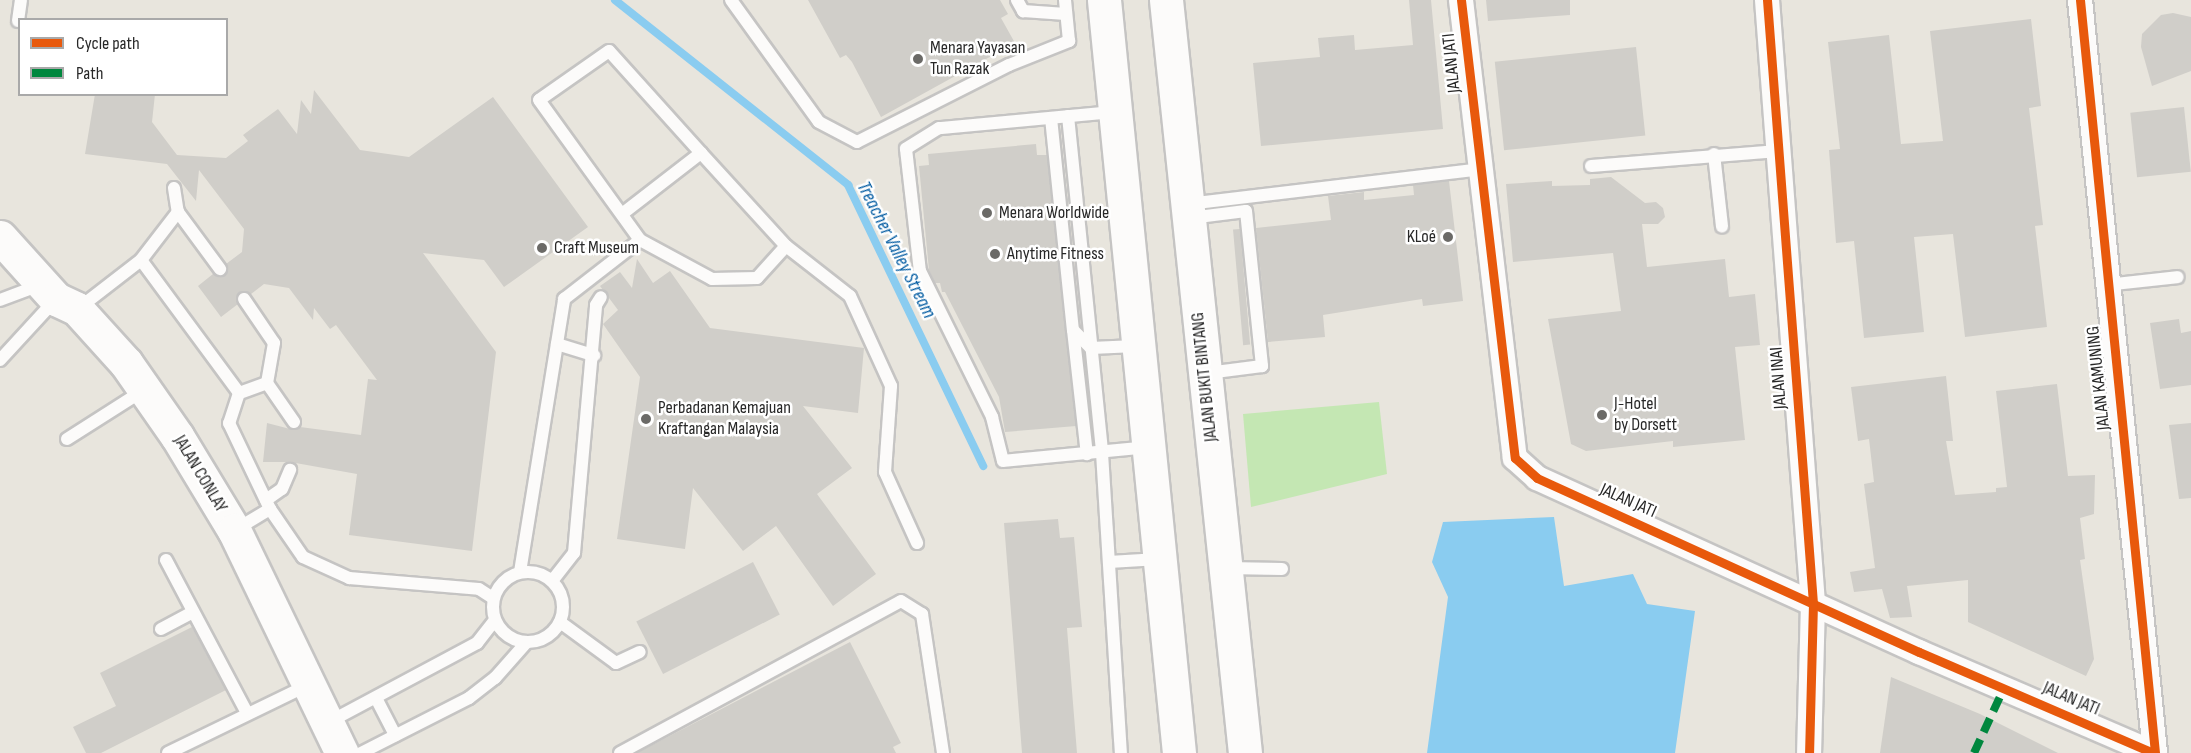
<!DOCTYPE html>
<meta charset="utf-8">
<style>
body{margin:0}
#map{position:relative;width:2191px;height:753px;overflow:hidden;background:#e8e5dd;font-family:"Sofia Sans Condensed",sans-serif}
div>[style]{position:absolute}
.green>*{inset:0;background:#c4e7b3}
.water>*{inset:0;background:#8accf0}
.stream>*{height:8px;margin:-4px;padding:0 4px;transform-origin:4px;border-radius:4px;background:#8accf0}
.building>*{inset:0;background:#d0cec9;transform-origin:0 0}
.roads{filter:drop-shadow(2px 0 #c5c4c3) drop-shadow(-2px 0 #c5c4c3) drop-shadow(0 2px #c5c4c3) drop-shadow(0 -2px #c5c4c3)}
.lane>*{height:12px;margin:-6px;padding:0 6px;transform-origin:6px;border-radius:6px;background:#fcfbfa}
.lane>.ring{margin:-6px;padding:0;box-sizing:content-box;background:none;border:12px solid #fcfbfa;border-radius:50%}
.street>*{height:24px;margin:-12px;padding:0 12px;transform-origin:12px;border-radius:12px;background:#fcfbfa}
.secondary>*{height:33px;margin:-16.5px;padding:0 16.5px;transform-origin:16.5px;border-radius:16.5px;background:#fcfbfa}
.quiet>*{height:8px;margin-top:-4px;transform-origin:0;background:repeating-linear-gradient(90deg,#00873e 0 15px,transparent 0 23px)}
.cycleway>*{height:9px;margin:-4.5px;padding:0 4.5px;transform-origin:4.5px;border-radius:4.5px;background:#e8590c}
.dots>*{width:16px;height:16px;translate:-50% -50%;box-sizing:border-box;border:3px solid #fff;border-radius:50%}
span{translate:-50% -50%;white-space:nowrap;text-align:center;line-height:1.15;-webkit-text-stroke:5px #fff;paint-order:stroke}
.poi-label{font-size:18px;color:#282828}
.left{translate:0 -50%;text-align:left}
.right{translate:-100% -50%;text-align:right}
.street-label{font-size:18px;color:#282828}
.water-label{font-size:20px;color:#035ca2;font-style:italic}
.legend{position:absolute;left:18px;top:18px;width:210px;height:78px;box-sizing:border-box;background:#fff;border:2px solid #a9a9a9;margin:0;padding:8px 10px;list-style:none;font-size:18px;color:#282828}
.legend li{display:flex;align-items:center;gap:12px;height:30px}
.legend b{width:30px;border:2px solid #a9a9a9}
</style>
<div id="map">
<div class="green">
<i style="clip-path:polygon(1379px 402px,1387px 474px,1251px 507px,1243px 414px)"></i>
</div>
<div class="water">
<i style="clip-path:polygon(1554px 517px,1564px 586px,1633px 574px,1647px 604px,1695px 611px,1675px 753px,1427px 753px,1448px 597px,1432px 562px,1443px 522px)"></i>
</div>
<div class="stream">
<i style="left:615px;top:0;width:298px;rotate:38.4deg"></i>
<i style="left:848px;top:185px;width:312px;rotate:64.3deg"></i>
</div>
<div class="building">
<i style="clip-path:polygon(808px 0,1000px 0,1008px 14px,1001px 18px,1015px 43px,881px 117px,852px 62px,846px 55px,840px 58px)"></i>
<i style="clip-path:polygon(1409px 0,1431px 0,1443px 129px,1261px 146px,1253px 63px,1320px 57px,1318px 38px,1354px 35px,1355px 50px,1413px 45px)"></i>
<i style="clip-path:polygon(1486px 0,1570px 0,1570px 15px,1488px 21px)"></i>
<i style="clip-path:polygon(2173px 13px,2191px 17px,2191px 71px,2152px 86px,2141px 47px,2142px 34px,2161px 15px)"></i>
<i style="clip-path:polygon(2031px 19px,2041px 106px,2029px 108px,2043px 225px,2035px 226px,2047px 327px,1965px 337px,1953px 234px,1914px 237px,1924px 332px,1864px 338px,1854px 241px,1836px 243px,1829px 150px,1840px 149px,1828px 42px,1889px 35px,1901px 144px,1943px 141px,1930px 31px)"></i>
<i style="left:1636px;top:47px;width:89px;height:142px;rotate:84deg"></i>
<i style="clip-path:polygon(314px 90px,360px 150px,409px 157px,493px 97px,588px 227px,504px 287px,484px 260px,423px 253px,496px 352px,472px 551px,349px 535px,357px 474px,290px 462px,263px 462px,267px 423px,294px 430px,300px 427px,361px 435px,368px 379px,377px 380px,336px 325px,330px 329px,314px 308px,313px 320px,289px 288px,264px 284px,251px 294px,240px 292px,238px 304px,221px 317px,198px 286px,213px 274px,225px 275px,226px 264px,242px 252px,244px 229px,199px 170px,196px 201px,167px 164px,85px 154px,95px 94px,155px 94px,152px 122px,177px 155px,226px 158px,248px 141px,243px 135px,278px 109px,297px 134px,301px 100px,311px 114px)"></i>
<i style="left:2184px;top:107px;width:65px;height:54px;rotate:84deg"></i>
<i style="clip-path:polygon(1036px 144px,1037px 155px,1047px 155px,1076px 426px,1005px 432px,999px 397px,945px 292px,942px 292px,940px 283px,935px 283px,929px 270px,919px 166px,929px 165px,928px 154px)"></i>
<i style="clip-path:polygon(1611px 177px,1645px 203px,1656px 202px,1663px 208px,1665px 217px,1658px 224px,1642px 224px,1647px 267px,1725px 259px,1729px 297px,1755px 294px,1760px 345px,1735px 347px,1745px 440px,1673px 447px,1673px 441px,1586px 451px,1571px 444px,1548px 319px,1621px 311px,1613px 253px,1513px 262px,1506px 184px,1552px 181px,1552px 186px,1590px 185px,1590px 179px)"></i>
<i style="clip-path:polygon(1449px 181px,1463px 301px,1423px 306px,1422px 299px,1323px 315px,1325px 337px,1268px 342px,1256px 228px,1331px 220px,1328px 196px,1364px 192px,1364px 200px,1414px 195px,1413px 185px)"></i>
<i style="left:1240px;top:229px;width:116px;height:7px;rotate:85deg"></i>
<i style="clip-path:polygon(637px 259px,653px 283px,670px 271px,710px 328px,864px 348px,858px 413px,803px 406px,852px 468px,817px 494px,876px 574px,833px 606px,776px 526px,743px 551px,693px 488px,685px 549px,617px 539px,640px 377px,603px 324px,618px 310px,600px 286px,620px 272px,632px 288px)"></i>
<i style="clip-path:polygon(2179px 319px,2181px 333px,2191px 331px,2191px 385px,2160px 389px,2150px 323px)"></i>
<i style="clip-path:polygon(1946px 376px,1953px 441px,1946px 441px,1955px 495px,1996px 492px,1996px 488px,2007px 487px,1996px 391px,2057px 384px,2068px 476px,2095px 475px,2094px 514px,2080px 518px,2085px 559px,2080px 560px,2094px 659px,2086px 676px,1968px 622px,1968px 580px,1907px 586px,1912px 617px,1890px 618px,1882px 589px,1854px 592px,1850px 572px,1875px 568px,1864px 484px,1874px 482px,1869px 439px,1858px 441px,1851px 387px)"></i>
<i style="clip-path:polygon(2191px 423px,2191px 498px,2179px 499px,2169px 425px)"></i>
<i style="clip-path:polygon(1058px 519px,1060px 538px,1074px 537px,1082px 627px,1067px 628px,1077px 753px,1022px 753px,1004px 523px)"></i>
<i style="left:753px;top:562px;width:59px;height:131px;rotate:63deg"></i>
<i style="clip-path:polygon(192px 627px,226px 690px,101px 753px,86px 753px,73px 727px,116px 706px,100px 673px)"></i>
<i style="clip-path:polygon(850px 642px,901px 743px,893px 747px,896px 753px,637px 753px)"></i>
<i style="clip-path:polygon(1891px 677px,1980px 714px,2058px 753px,1880px 753px)"></i>
</div>
<div class="roads">
<div class="lane">
<i style="left:731px;top:0;width:150px;rotate:54.2deg"></i>
<i style="left:819px;top:122px;width:43px;rotate:27.8deg"></i>
<i style="left:857px;top:142px;width:170px;rotate:-26.9deg"></i>
<i style="left:1009px;top:65px;width:65px;rotate:-21.8deg"></i>
<i style="left:1069px;top:41px;width:41px;rotate:-95.6deg"></i>
<i style="left:1017px;top:0;width:13px;rotate:61deg"></i>
<i style="left:1023px;top:11px;width:43px;rotate:4deg"></i>
<i style="left:18px;top:21px;width:21px;rotate:-82deg"></i>
<i style="left:1113px;top:112px;width:175px;rotate:174.7deg"></i>
<i style="left:939px;top:128px;width:39px;rotate:148deg"></i>
<i style="left:906px;top:149px;width:123px;rotate:83.5deg"></i>
<i style="left:920px;top:271px;width:163px;rotate:63.7deg"></i>
<i style="left:992px;top:417px;width:45px;rotate:76deg"></i>
<i style="left:1003px;top:461px;width:146px;rotate:-5.5deg"></i>
<i style="left:1068px;top:116px;width:339px;rotate:84.2deg"></i>
<i style="left:1102px;top:453px;width:301px;rotate:86.4deg"></i>
<i style="left:1051px;top:118px;width:213px;rotate:84.1deg"></i>
<i style="left:1073px;top:330px;width:25px;rotate:45deg"></i>
<i style="left:1091px;top:348px;width:45px;rotate:-2.5deg"></i>
<i style="left:701px;top:153px;width:126px;rotate:47.6deg"></i>
<i style="left:786px;top:246px;width:81px;rotate:38deg"></i>
<i style="left:850px;top:296px;width:99px;rotate:65.5deg"></i>
<i style="left:891px;top:386px;width:86px;rotate:94deg"></i>
<i style="left:885px;top:472px;width:78px;rotate:65.7deg"></i>
<i style="left:1714px;top:154px;width:73px;rotate:83.7deg"></i>
<i style="left:1591px;top:166px;width:188px;rotate:-4.6deg"></i>
<i style="left:174px;top:188px;width:24px;rotate:81deg"></i>
<i style="left:1188px;top:204px;width:294px;rotate:-6.8deg"></i>
<i style="left:622px;top:214px;width:100px;rotate:-37.7deg"></i>
<i style="left:701px;top:153px;width:137px;rotate:-132deg"></i>
<i style="left:609px;top:51px;width:85px;rotate:145deg"></i>
<i style="left:539px;top:100px;width:173px;rotate:54.2deg"></i>
<i style="left:640px;top:240px;width:82px;rotate:28.4deg"></i>
<i style="left:712px;top:279px;width:45px;rotate:-1.3deg"></i>
<i style="left:757px;top:278px;width:43px;rotate:-47.8deg"></i>
<i style="left:1190px;top:218px;width:56px;rotate:-7.1deg"></i>
<i style="left:1246px;top:211px;width:156px;rotate:84.1deg"></i>
<i style="left:1262px;top:366px;width:55px;rotate:172.7deg"></i>
<i style="left:141px;top:260px;width:61px;rotate:-52.4deg"></i>
<i style="left:178px;top:212px;width:71px;rotate:53.6deg"></i>
<i style="left:2106px;top:285px;width:72px;rotate:-6.3deg"></i>
<i style="left:244px;top:299px;width:53px;rotate:55.7deg"></i>
<i style="left:274px;top:343px;width:41px;rotate:99.9deg"></i>
<i style="left:0;top:300px;width:43px;rotate:-20.6deg"></i>
<i style="left:79px;top:308px;width:78px;rotate:-37.7deg"></i>
<i style="left:141px;top:260px;width:165px;rotate:53.6deg"></i>
<i style="left:1073px;top:330px;width:125px;rotate:83.6deg"></i>
<i style="left:557px;top:344px;width:39px;rotate:17deg"></i>
<i style="left:0;top:360px;width:83px;rotate:-47.4deg"></i>
<i style="left:294px;top:422px;width:47px;rotate:-124.7deg"></i>
<i style="left:267px;top:383px;width:30px;rotate:160deg"></i>
<i style="left:239px;top:393px;width:32px;rotate:108deg"></i>
<i style="left:229px;top:423px;width:95px;rotate:64.5deg"></i>
<i style="left:270px;top:509px;width:58px;rotate:55.5deg"></i>
<i style="left:303px;top:557px;width:51px;rotate:24.5deg"></i>
<i style="left:349px;top:578px;width:130px;rotate:4.8deg"></i>
<i style="left:479px;top:589px;width:17px;rotate:33deg"></i>
<i style="left:67px;top:439px;width:91px;rotate:-32.5deg"></i>
<i style="left:266px;top:500px;width:19px;rotate:-35deg"></i>
<i style="left:282px;top:489px;width:21px;rotate:-67deg"></i>
<i style="left:235px;top:530px;width:41px;rotate:-31deg"></i>
<i style="left:166px;top:560px;width:173px;rotate:62.1deg"></i>
<i style="left:1109px;top:562px;width:50px;rotate:-3.4deg"></i>
<i style="left:1227px;top:568px;width:55px;rotate:1deg"></i>
<i class="ring" style="left:493px;top:572px;width:58px;height:58px"></i>
<i style="left:520px;top:572px;width:277px;rotate:-80.8deg"></i>
<i style="left:564px;top:299px;width:96px;rotate:-37.8deg"></i>
<i style="left:552px;top:581px;width:36px;rotate:-52deg"></i>
<i style="left:574px;top:553px;width:249px;rotate:-84.9deg"></i>
<i style="left:596px;top:305px;width:9px;rotate:-58deg"></i>
<i style="left:560px;top:622px;width:69px;rotate:36.2deg"></i>
<i style="left:616px;top:663px;width:26px;rotate:-25deg"></i>
<i style="left:161px;top:629px;width:36px;rotate:-28deg"></i>
<i style="left:376px;top:698px;width:42px;rotate:62.8deg"></i>
<i style="left:329px;top:722px;width:168px;rotate:-28.1deg"></i>
<i style="left:477px;top:643px;width:29px;rotate:-52deg"></i>
<i style="left:168px;top:753px;width:156px;rotate:-25.9deg"></i>
<i style="left:361px;top:753px;width:121px;rotate:-27deg"></i>
<i style="left:469px;top:698px;width:33px;rotate:-38deg"></i>
<i style="left:495px;top:678px;width:47px;rotate:-48.5deg"></i>
<i style="left:620px;top:753px;width:319px;rotate:-28.4deg"></i>
<i style="left:901px;top:601px;width:25px;rotate:32deg"></i>
<i style="left:922px;top:614px;width:141px;rotate:81.4deg"></i>
</div>
<div class="street">
<i style="left:1461px;top:0;width:461px;rotate:83.3deg"></i>
<i style="left:1515px;top:458px;width:30px;rotate:42deg"></i>
<i style="left:1537px;top:478px;width:420px;rotate:24.5deg"></i>
<i style="left:1919px;top:652px;width:256px;rotate:23.3deg"></i>
<i style="left:1767px;top:0;width:605px;rotate:85.64deg"></i>
<i style="left:1813px;top:603px;width:150px;rotate:91.5deg"></i>
<i style="left:2080px;top:0;width:757px;rotate:84.31deg"></i>
</div>
<div class="secondary">
<i style="left:1104px;top:0;width:757px;rotate:84.31deg"></i>
<i style="left:1166px;top:0;width:757px;rotate:84.01deg"></i>
<i style="left:0;top:237px;width:84px;rotate:47.9deg"></i>
<i style="left:56px;top:299px;width:23px;rotate:25deg"></i>
<i style="left:77px;top:309px;width:73px;rotate:47.8deg"></i>
<i style="left:126px;top:363px;width:89px;rotate:55.1deg"></i>
<i style="left:177px;top:436px;width:110px;rotate:58.8deg"></i>
<i style="left:234px;top:530px;width:248px;rotate:64.2deg"></i>
</div>
</div>
<div class="quiet">
<i style="left:1974px;top:753px;width:72px;rotate:-65.2deg"></i>
</div>
<div class="cycleway">
<i style="left:1461px;top:0;width:461px;rotate:83.3deg"></i>
<i style="left:1515px;top:458px;width:30px;rotate:42deg"></i>
<i style="left:1537px;top:478px;width:420px;rotate:24.5deg"></i>
<i style="left:1919px;top:652px;width:256px;rotate:23.3deg"></i>
<i style="left:1767px;top:0;width:605px;rotate:85.64deg"></i>
<i style="left:1813px;top:603px;width:150px;rotate:91.5deg"></i>
<i style="left:2080px;top:0;width:757px;rotate:84.31deg"></i>
</div>
<div class="dots">
<i style="left:918px;top:59px;background:#6b6a67"></i>
<i style="left:987px;top:213px;background:#6b6a67"></i>
<i style="left:1448px;top:237px;background:#6b6a67"></i>
<i style="left:542px;top:248px;background:#6b6a67"></i>
<i style="left:995px;top:254px;background:#6b6a67"></i>
<i style="left:1602px;top:415px;background:#6b6a67"></i>
<i style="left:646px;top:419px;background:#6b6a67"></i>
</div>
<div class="poi-label">
<span class="left" style="left:930px;top:59px">Menara Yayasan<br>Tun Razak</span>
<span class="left" style="left:999px;top:213px">Menara Worldwide</span>
<span class="right" style="left:1436px;top:237px">KLoé</span>
<span class="left" style="left:554px;top:248px">Craft Museum</span>
<span class="left" style="left:1007px;top:254px">Anytime Fitness</span>
<span class="left" style="left:1614px;top:415px">J-Hotel<br>by Dorsett</span>
<span class="left" style="left:658px;top:419px">Perbadanan Kemajuan<br>Kraftangan Malaysia</span>
</div>
<div class="street-label">
<span style="left:1452px;top:63px;rotate:-96deg">JALAN JATI</span>
<span style="left:1205px;top:377px;rotate:-96deg">JALAN BUKIT BINTANG</span>
<span style="left:1779px;top:378px;rotate:-94deg">JALAN INAI</span>
<span style="left:2099px;top:378px;rotate:-96deg">JALAN KAMUNING</span>
<span style="left:200px;top:474px;rotate:59deg">JALAN CONLAY</span>
<span style="left:1628px;top:501px;rotate:24deg">JALAN JATI</span>
<span style="left:2071px;top:699px;rotate:23deg">JALAN JATI</span>
</div>
<div class="water-label">
<span style="left:896px;top:250px;rotate:63deg">Treacher Valley Stream</span>
</div>
<ul class="legend">
<li><b style="height:8px;background:#e8590c"></b>Cycle path</li>
<li><b style="height:8px;background:#00873e"></b>Path</li>
</ul>
</div>
